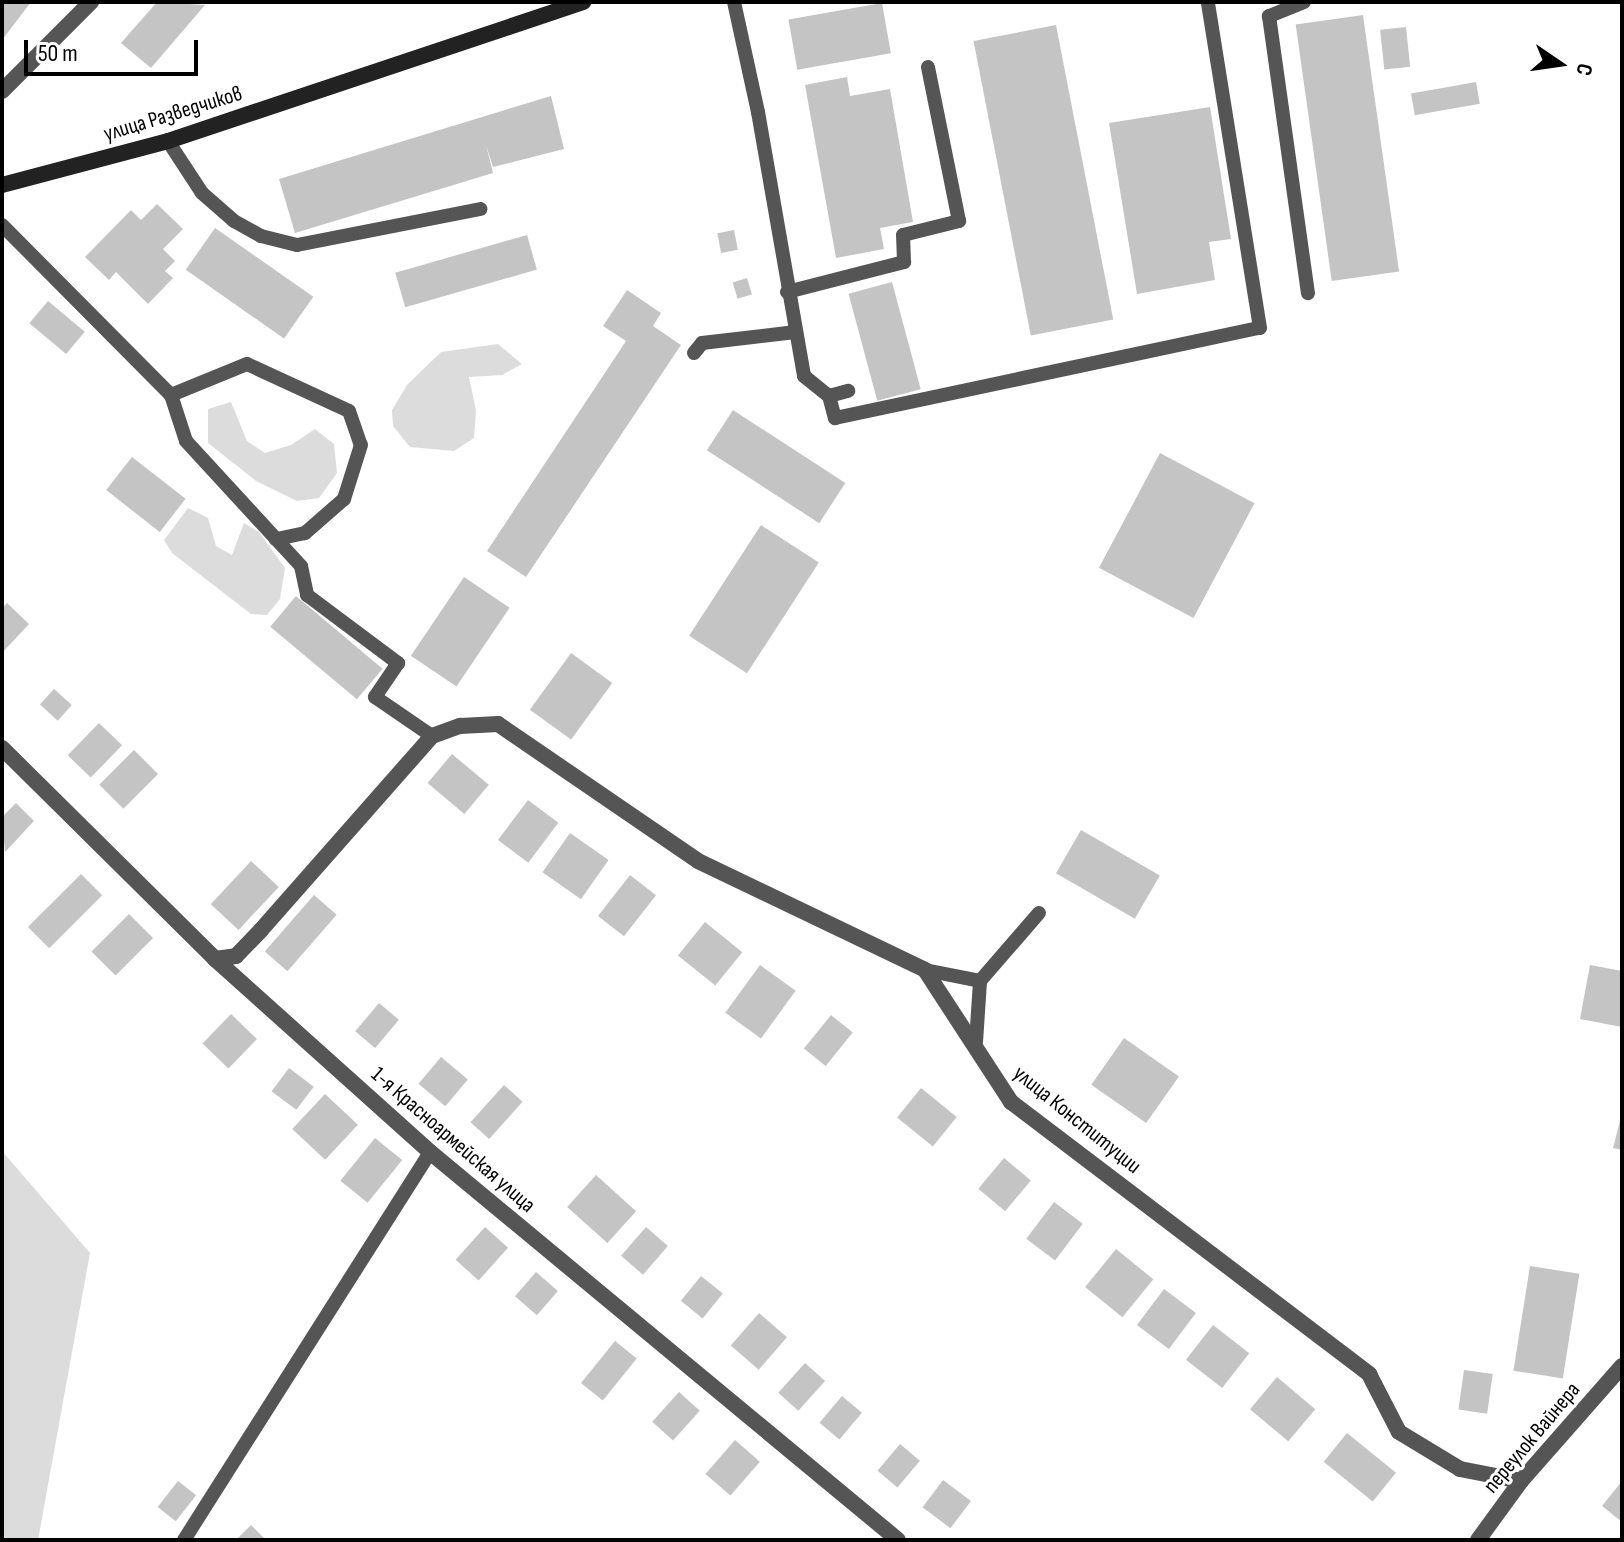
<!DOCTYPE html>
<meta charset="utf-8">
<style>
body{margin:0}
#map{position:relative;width:1624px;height:1542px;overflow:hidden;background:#fff;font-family:"Sofia Sans Condensed",sans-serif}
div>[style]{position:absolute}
.green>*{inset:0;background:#dcdcdc}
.building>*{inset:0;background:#c4c4c4;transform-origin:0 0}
.service>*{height:14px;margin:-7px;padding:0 7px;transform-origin:7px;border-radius:7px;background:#555}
.minor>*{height:16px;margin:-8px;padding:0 8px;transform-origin:8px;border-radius:8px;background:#555}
.secondary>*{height:16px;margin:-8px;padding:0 8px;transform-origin:8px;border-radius:8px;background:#222}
span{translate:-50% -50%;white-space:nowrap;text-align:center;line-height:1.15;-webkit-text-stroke:6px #fff;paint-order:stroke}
.street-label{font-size:22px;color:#000}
.frame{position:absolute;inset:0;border:4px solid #000;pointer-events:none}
.north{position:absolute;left:1520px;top:24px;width:80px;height:80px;-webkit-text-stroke:6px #fff;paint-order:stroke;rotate:103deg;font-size:22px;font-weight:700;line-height:32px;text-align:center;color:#000}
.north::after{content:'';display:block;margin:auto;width:28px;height:36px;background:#000;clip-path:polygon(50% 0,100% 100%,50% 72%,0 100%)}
.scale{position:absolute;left:24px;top:40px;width:174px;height:36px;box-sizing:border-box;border:4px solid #000;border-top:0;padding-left:10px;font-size:24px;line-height:28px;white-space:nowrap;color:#000;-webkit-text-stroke:6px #fff;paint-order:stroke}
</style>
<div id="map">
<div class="green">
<i style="clip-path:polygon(498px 344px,522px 364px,502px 375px,469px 377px,476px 410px,474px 438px,454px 451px,410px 447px,393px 426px,392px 410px,407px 385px,441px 352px)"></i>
<i style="clip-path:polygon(231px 402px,247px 441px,265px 453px,291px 445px,315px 429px,334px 444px,337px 473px,319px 498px,297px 501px,256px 481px,208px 443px,208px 409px)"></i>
<i style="clip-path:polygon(188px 508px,208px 518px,216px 546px,232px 555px,244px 523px,259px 532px,285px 568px,280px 599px,267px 615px,251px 614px,172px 553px,164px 540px)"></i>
<i style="clip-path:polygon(2px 1151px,90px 1253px,38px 1540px,2px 1540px)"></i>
</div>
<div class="building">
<i style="clip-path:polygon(2px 2px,31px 2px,2px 40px)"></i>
<i style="clip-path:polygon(157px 2px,205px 5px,151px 68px,121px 43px)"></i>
<i style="left:882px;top:3px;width:51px;height:95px;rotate:80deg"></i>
<i style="left:1363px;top:15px;width:259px;height:68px;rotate:82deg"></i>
<i style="left:1056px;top:25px;width:300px;height:84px;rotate:79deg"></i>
<i style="left:1406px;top:27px;width:40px;height:26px;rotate:84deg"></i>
<i style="clip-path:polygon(847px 77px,850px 96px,890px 89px,913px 222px,880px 228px,884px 249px,836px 258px,805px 85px)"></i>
<i style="left:1476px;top:82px;width:22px;height:66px;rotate:80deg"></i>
<i style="clip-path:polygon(551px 96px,564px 149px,493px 167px,486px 145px,493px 173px,295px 233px,279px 179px)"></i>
<i style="clip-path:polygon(1210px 107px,1231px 239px,1209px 242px,1215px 280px,1137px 294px,1109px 123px)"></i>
<i style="clip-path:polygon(157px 204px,183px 229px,163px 249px,175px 261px,165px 271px,173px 278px,148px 304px,116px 272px,109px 280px,85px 257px,131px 210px,141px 220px)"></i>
<i style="left:215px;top:228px;width:120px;height:51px;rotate:35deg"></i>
<i style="left:734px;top:230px;width:20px;height:17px;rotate:79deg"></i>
<i style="left:527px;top:235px;width:36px;height:137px;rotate:74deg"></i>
<i style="left:747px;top:278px;width:17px;height:15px;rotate:73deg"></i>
<i style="left:892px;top:282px;width:111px;height:45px;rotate:75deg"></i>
<i style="clip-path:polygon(627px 290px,661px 313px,653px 326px,681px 345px,526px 577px,487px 551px,626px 341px,603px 326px)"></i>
<i style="left:48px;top:301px;width:48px;height:29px;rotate:40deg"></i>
<i style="left:733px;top:410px;width:134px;height:48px;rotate:33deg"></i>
<i style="left:1160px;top:453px;width:107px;height:130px;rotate:28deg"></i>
<i style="left:132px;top:457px;width:68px;height:42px;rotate:38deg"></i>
<i style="left:761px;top:525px;width:69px;height:132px;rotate:33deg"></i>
<i style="left:464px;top:577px;width:55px;height:95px;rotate:34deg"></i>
<i style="left:296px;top:596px;width:113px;height:40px;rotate:40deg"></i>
<i style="clip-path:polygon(7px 603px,29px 624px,2px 653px,2px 609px)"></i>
<i style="left:571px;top:653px;width:51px;height:70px;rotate:36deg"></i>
<i style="left:54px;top:689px;width:24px;height:21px;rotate:42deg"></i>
<i style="left:99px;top:723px;width:32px;height:45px;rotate:44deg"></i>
<i style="left:134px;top:750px;width:34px;height:49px;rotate:45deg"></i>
<i style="left:452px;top:754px;width:48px;height:38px;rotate:40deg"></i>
<i style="left:528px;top:800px;width:38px;height:50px;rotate:37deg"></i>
<i style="clip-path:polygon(16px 803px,34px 821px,5px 852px,2px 817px)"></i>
<i style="left:1081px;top:830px;width:91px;height:50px;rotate:30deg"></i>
<i style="left:570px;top:833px;width:47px;height:48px;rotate:35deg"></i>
<i style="left:251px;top:861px;width:38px;height:59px;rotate:43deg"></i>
<i style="left:81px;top:874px;width:30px;height:75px;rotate:45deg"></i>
<i style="left:630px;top:875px;width:33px;height:52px;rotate:38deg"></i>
<i style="left:314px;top:895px;width:30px;height:75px;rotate:41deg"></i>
<i style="left:129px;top:914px;width:34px;height:53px;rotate:45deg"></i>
<i style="left:705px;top:922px;width:48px;height:43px;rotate:39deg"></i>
<i style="left:760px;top:965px;width:44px;height:59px;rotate:36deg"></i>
<i style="clip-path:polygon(1590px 965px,1622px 971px,1622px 1027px,1580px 1019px)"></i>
<i style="left:379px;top:1003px;width:26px;height:37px;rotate:40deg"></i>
<i style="left:231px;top:1014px;width:36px;height:41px;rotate:44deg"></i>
<i style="left:831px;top:1015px;width:28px;height:43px;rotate:39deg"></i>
<i style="left:1124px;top:1038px;width:67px;height:57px;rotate:35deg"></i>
<i style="left:441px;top:1057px;width:35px;height:35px;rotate:40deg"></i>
<i style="left:289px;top:1068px;width:31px;height:29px;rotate:37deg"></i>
<i style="left:504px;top:1085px;width:25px;height:50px;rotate:42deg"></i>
<i style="left:921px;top:1088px;width:46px;height:38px;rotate:39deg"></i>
<i style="left:325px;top:1094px;width:45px;height:48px;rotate:43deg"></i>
<i style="clip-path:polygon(1621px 1117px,1622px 1117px,1622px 1150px,1613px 1148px)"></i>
<i style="left:375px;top:1138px;width:35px;height:55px;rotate:39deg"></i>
<i style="left:1004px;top:1158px;width:35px;height:40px;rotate:40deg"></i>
<i style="left:596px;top:1175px;width:54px;height:43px;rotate:42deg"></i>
<i style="left:1054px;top:1202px;width:36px;height:46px;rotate:37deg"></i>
<i style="left:485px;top:1227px;width:31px;height:44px;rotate:42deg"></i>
<i style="left:646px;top:1227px;width:29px;height:38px;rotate:41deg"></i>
<i style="left:1116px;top:1249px;width:48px;height:49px;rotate:39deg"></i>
<i style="left:1530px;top:1266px;width:50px;height:106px;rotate:9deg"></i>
<i style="left:536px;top:1272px;width:29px;height:32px;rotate:41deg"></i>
<i style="left:701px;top:1276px;width:28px;height:32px;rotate:39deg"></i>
<i style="left:1164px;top:1289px;width:40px;height:45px;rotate:37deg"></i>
<i style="left:759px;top:1313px;width:37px;height:43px;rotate:41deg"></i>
<i style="left:1213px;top:1325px;width:46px;height:44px;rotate:38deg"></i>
<i style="left:615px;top:1341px;width:28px;height:54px;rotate:39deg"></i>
<i style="left:805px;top:1363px;width:27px;height:40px;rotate:42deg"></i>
<i style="left:1464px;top:1370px;width:29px;height:40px;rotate:8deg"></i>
<i style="left:1277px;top:1377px;width:50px;height:42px;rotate:40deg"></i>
<i style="left:679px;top:1392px;width:28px;height:40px;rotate:42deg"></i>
<i style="left:842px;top:1396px;width:26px;height:35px;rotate:40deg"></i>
<i style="left:1347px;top:1433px;width:63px;height:37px;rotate:39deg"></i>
<i style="left:735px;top:1440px;width:33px;height:45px;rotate:41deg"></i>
<i style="left:900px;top:1444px;width:26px;height:35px;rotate:40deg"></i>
<i style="left:943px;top:1480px;width:35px;height:34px;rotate:37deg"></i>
<i style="left:178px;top:1481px;width:23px;height:33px;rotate:38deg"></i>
<i style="clip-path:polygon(1622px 1481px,1622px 1522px,1602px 1506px)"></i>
<i style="clip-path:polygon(251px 1525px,266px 1540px,236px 1540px)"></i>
</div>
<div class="service">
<i style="left:734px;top:2px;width:113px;rotate:77.7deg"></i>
<i style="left:758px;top:112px;width:268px;rotate:80.1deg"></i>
<i style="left:804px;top:376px;width:32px;rotate:39deg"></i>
<i style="left:829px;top:396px;width:20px;rotate:-15deg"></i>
<i style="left:1304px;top:2px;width:38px;rotate:158deg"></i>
<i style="left:1269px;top:16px;width:280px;rotate:82deg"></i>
<i style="left:168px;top:141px;width:62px;rotate:56.8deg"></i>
<i style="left:202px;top:193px;width:43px;rotate:41.2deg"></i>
<i style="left:234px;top:221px;width:31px;rotate:29deg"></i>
<i style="left:261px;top:236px;width:37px;rotate:14deg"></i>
<i style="left:297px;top:245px;width:187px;rotate:-11.1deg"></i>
<i style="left:2px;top:225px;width:240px;rotate:45.2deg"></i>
<i style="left:171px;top:395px;width:48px;rotate:71.9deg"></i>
<i style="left:186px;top:441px;width:170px;rotate:47.4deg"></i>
<i style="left:301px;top:566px;width:30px;rotate:78deg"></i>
<i style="left:307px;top:595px;width:114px;rotate:36.8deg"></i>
<i style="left:398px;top:663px;width:41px;rotate:124.1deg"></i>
<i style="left:375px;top:697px;width:69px;rotate:34.4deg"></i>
<i style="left:787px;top:292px;width:121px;rotate:-14.4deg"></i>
<i style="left:904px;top:262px;width:27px;rotate:-92deg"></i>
<i style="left:903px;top:235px;width:58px;rotate:-14deg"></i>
<i style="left:959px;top:221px;width:157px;rotate:-101.4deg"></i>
<i style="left:694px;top:353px;width:13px;rotate:-51deg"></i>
<i style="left:702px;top:343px;width:94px;rotate:-6.7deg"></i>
<i style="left:171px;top:395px;width:82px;rotate:-22.2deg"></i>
<i style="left:247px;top:364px;width:112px;rotate:24.7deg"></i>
<i style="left:349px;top:411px;width:36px;rotate:71deg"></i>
<i style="left:361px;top:445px;width:57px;rotate:107.5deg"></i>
<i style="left:344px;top:499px;width:52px;rotate:138.9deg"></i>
<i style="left:305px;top:533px;width:30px;rotate:168deg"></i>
<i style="left:829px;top:396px;width:23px;rotate:75deg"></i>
<i style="left:835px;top:418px;width:434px;rotate:-12deg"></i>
<i style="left:1260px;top:328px;width:330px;rotate:-99.1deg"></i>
<i style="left:925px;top:970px;width:56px;rotate:11.3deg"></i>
<i style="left:976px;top:1042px;width:61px;rotate:-86.2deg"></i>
<i style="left:980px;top:981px;width:90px;rotate:-49.1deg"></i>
<i style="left:184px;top:1540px;width:459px;rotate:-57.6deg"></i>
</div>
<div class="minor">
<i style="left:2px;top:91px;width:126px;rotate:-45deg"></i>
<i style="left:2px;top:748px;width:300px;rotate:44.7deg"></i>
<i style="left:215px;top:959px;width:289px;rotate:41.9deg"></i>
<i style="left:430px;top:1152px;width:608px;rotate:39.66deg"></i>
<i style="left:215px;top:959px;width:21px;rotate:-8deg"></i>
<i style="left:236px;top:956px;width:36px;rotate:-46deg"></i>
<i style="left:261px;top:930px;width:259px;rotate:-48.6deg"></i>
<i style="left:432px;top:736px;width:30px;rotate:-20deg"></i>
<i style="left:460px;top:726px;width:38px;rotate:-3deg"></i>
<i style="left:498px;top:724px;width:242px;rotate:34.4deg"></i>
<i style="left:698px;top:861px;width:252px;rotate:25.6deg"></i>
<i style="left:925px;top:970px;width:158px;rotate:56.9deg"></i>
<i style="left:1011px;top:1102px;width:450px;rotate:37.2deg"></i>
<i style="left:1369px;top:1374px;width:65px;rotate:62.7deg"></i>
<i style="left:1399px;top:1432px;width:71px;rotate:31.2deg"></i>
<i style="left:1460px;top:1469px;width:62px;rotate:11.1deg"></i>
<i style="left:1478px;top:1540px;width:73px;rotate:-53.9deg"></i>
<i style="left:1521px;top:1481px;width:153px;rotate:-48.7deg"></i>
</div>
<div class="secondary">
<i style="left:2px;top:185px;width:172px;rotate:-14.8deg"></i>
<i style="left:168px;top:141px;width:438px;rotate:-18.5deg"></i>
</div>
<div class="street-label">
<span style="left:173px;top:114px;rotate:-17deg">улица Разведчиков</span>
<span style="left:1077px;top:1120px;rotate:39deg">улица Конституции</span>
<span style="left:453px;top:1140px;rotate:41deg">1-я Красноармейская улица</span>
<span style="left:1532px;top:1438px;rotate:-50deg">переулок Вайнера</span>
</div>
<div class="frame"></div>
<div class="north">С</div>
<div class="scale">50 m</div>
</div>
